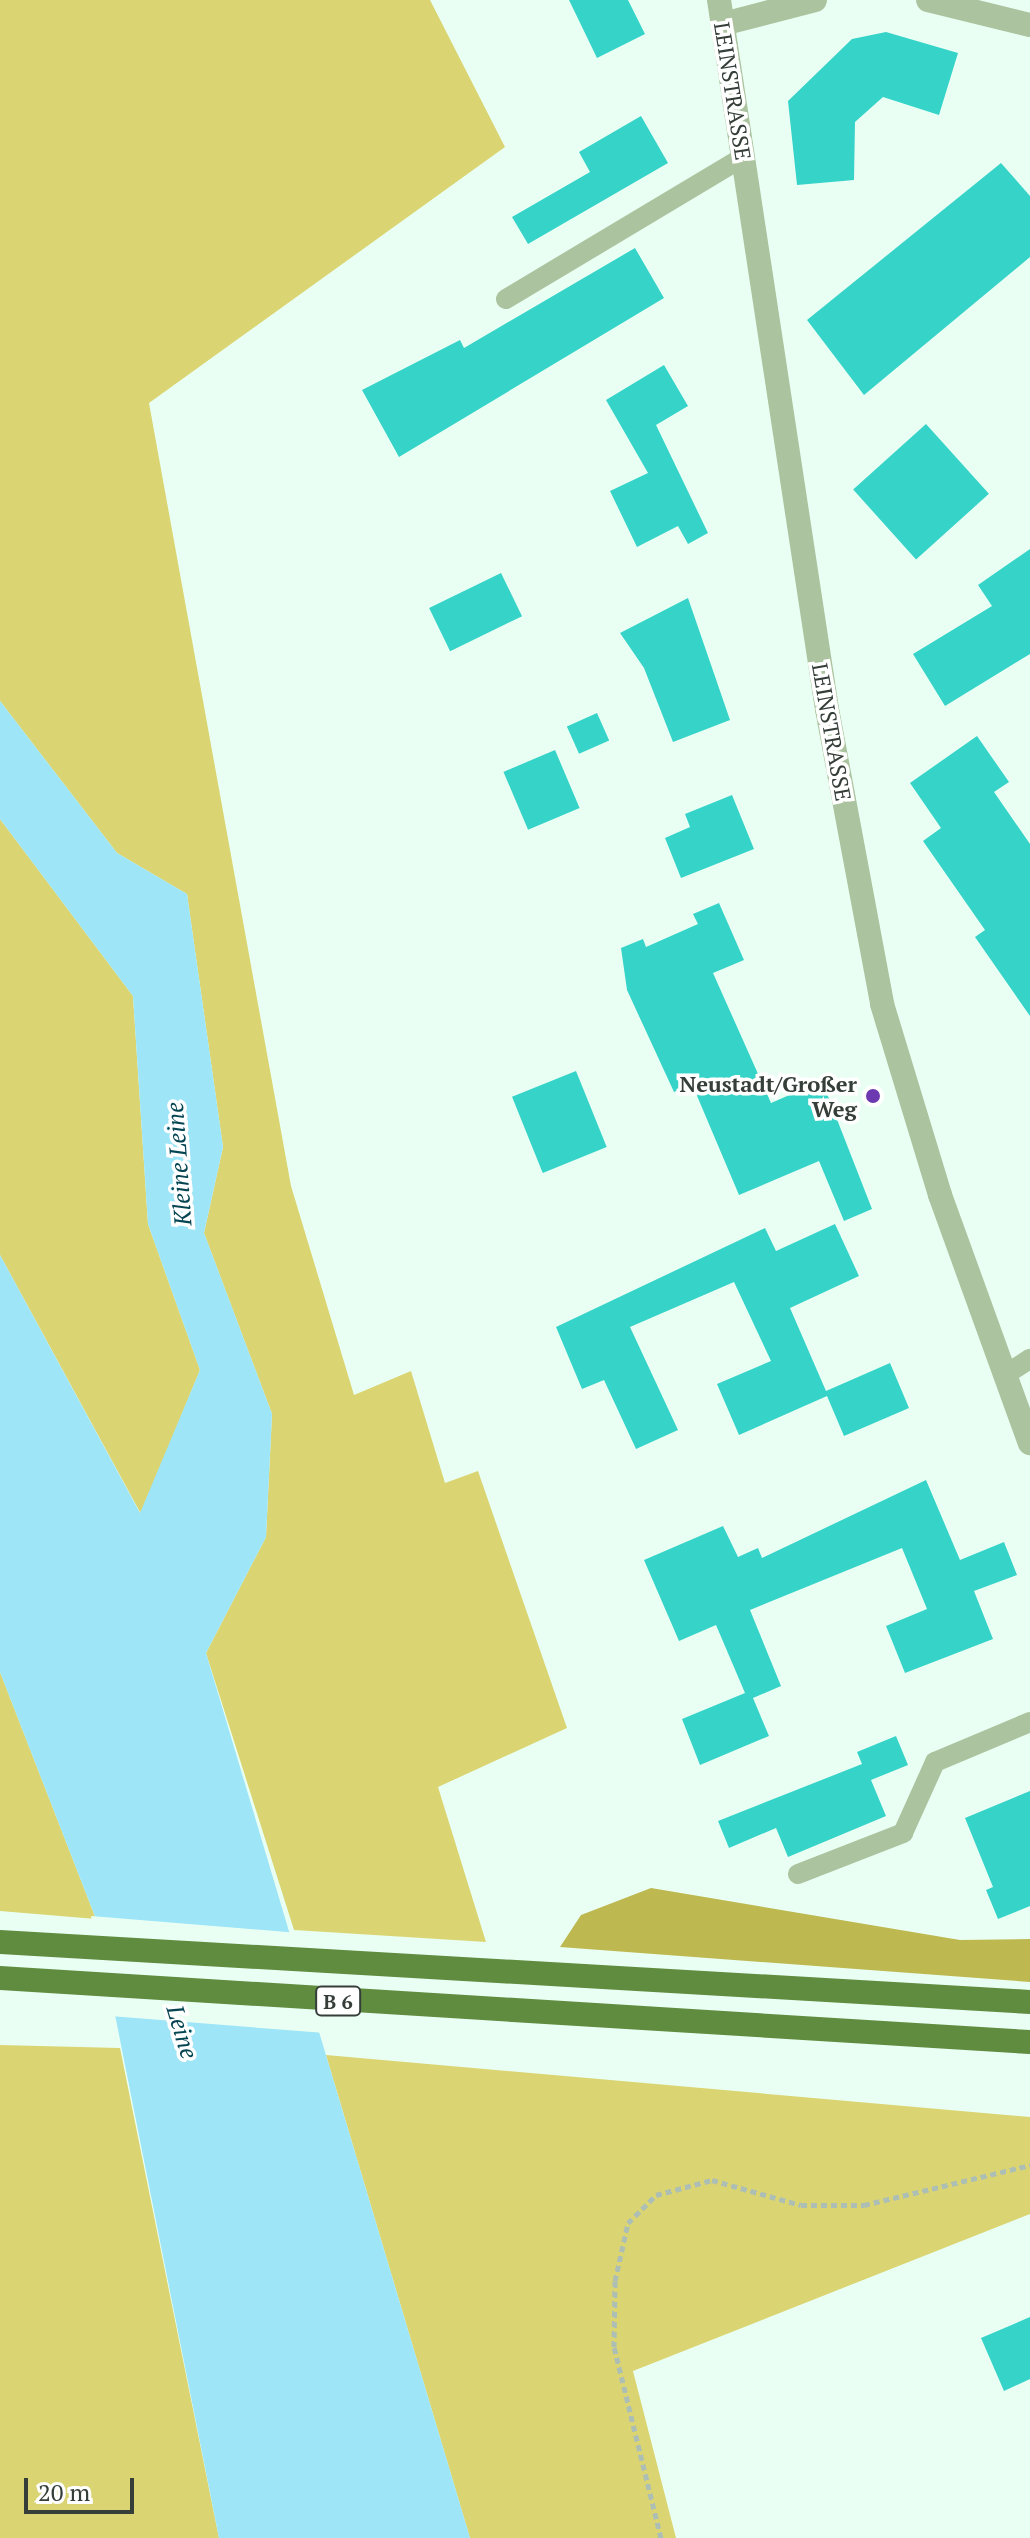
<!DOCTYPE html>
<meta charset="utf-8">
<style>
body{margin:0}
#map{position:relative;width:1030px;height:2538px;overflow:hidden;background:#eafff3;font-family:"PT Serif",serif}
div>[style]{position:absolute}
.green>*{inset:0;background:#dad572}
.forest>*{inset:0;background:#beb851}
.water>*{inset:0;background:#9ee5f8}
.pier>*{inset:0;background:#eafff3}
.building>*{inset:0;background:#36d3c9;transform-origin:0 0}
.path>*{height:5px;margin-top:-2.5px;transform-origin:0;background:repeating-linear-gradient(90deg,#adbeb4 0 6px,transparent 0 10px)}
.service>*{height:20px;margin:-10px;padding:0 10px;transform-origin:10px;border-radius:10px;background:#acc39f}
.minor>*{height:24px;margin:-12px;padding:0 12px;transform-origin:12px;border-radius:12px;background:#acc39f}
.tertiary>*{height:24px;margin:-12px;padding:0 12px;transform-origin:12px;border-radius:12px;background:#acc39f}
.trunk>*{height:24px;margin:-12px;padding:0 12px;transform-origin:12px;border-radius:12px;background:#608c40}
.dots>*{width:22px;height:22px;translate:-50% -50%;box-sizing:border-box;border:4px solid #fff;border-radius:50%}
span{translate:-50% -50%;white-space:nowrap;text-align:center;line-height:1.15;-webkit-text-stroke:7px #fff;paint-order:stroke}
.shield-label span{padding:2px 6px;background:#fff;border:2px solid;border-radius:6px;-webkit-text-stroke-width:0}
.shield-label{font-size:20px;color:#363e39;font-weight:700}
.street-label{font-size:22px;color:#363e39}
.poi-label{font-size:22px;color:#363e39;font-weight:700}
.right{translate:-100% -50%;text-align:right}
.water-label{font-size:24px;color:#054552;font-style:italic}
.scale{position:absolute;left:24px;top:2478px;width:110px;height:36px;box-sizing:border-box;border:4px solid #363e39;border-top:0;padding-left:10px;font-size:24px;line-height:28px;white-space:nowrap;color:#363e39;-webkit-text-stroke:6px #fff;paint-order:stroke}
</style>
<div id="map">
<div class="green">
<i style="clip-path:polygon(0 0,430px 0,505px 147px,149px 403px,291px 1186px,354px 1395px,411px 1371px,445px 1483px,478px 1471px,567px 1728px,438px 1787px,486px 1942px,294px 1930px,206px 1653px,266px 1537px,272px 1414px,204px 1233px,223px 1147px,187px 894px,117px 853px,0 701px)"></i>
<i style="clip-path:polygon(0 819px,133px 996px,148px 1224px,200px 1370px,141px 1514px,0 1255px)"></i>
<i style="clip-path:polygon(0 1672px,96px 1919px,0 1911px)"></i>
<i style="clip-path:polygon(0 2045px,120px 2048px,219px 2538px,0 2538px)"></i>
<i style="clip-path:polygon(326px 2055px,1030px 2117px,1030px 2214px,633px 2371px,676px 2538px,470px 2538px)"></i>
</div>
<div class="forest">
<i style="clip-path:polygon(651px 1888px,960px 1940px,1030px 1939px,1030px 1982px,560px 1947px,581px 1915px)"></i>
</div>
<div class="water">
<i style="clip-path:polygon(0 701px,117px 853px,187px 894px,223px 1147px,204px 1233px,272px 1414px,266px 1537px,206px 1653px,470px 2538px,219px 2538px,96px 1919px,0 1672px,0 1255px,140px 1513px,200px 1370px,148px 1224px,133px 996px,0 819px)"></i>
</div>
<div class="pier">
<i style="clip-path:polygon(91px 1916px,299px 1933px,325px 2033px,110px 2016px)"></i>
</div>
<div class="building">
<i style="clip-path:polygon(569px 0,628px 0,645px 34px,597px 58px)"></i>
<i style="clip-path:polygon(886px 32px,958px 53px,939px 115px,883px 97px,855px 122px,854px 180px,797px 185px,788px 101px,852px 39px)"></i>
<i style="clip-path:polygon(641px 116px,668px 163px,528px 244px,512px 217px,590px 172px,579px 152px)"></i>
<i style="clip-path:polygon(1001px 163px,1030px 196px,1030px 257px,864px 395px,807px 320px)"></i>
<i style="clip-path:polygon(635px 248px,664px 298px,399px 457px,362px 390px,460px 340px,464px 348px)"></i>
<i style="clip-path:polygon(664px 365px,688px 406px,656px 425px,708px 533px,688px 544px,678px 526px,637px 547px,610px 491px,648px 473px,606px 400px)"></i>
<i style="left:926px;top:424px;width:94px;height:98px;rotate:48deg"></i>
<i style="clip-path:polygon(1030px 549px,1030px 654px,945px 706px,913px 654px,992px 606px,978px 585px)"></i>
<i style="left:501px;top:573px;width:48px;height:80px;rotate:64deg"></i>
<i style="clip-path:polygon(688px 598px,730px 720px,673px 742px,644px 668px,620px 633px)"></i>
<i style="left:597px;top:713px;width:30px;height:33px;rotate:66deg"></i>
<i style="clip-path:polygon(977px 736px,1009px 782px,994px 792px,1030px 844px,1030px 1016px,975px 937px,985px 930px,923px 841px,941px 828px,910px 783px)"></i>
<i style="left:555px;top:750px;width:63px;height:56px;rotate:67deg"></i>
<i style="clip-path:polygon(732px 795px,754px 849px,681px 878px,665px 838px,690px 827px,685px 814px)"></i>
<i style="clip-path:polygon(719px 903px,744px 960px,713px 973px,771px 1103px,822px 1081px,872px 1209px,844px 1221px,819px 1161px,739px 1195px,692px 1084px,674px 1092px,627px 990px,621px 948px,643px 939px,646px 947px,698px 924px,693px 914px)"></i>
<i style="left:576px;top:1071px;width:82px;height:69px;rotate:68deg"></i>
<i style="clip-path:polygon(835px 1224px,859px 1276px,790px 1308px,826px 1391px,890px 1363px,909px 1408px,844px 1436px,827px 1396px,739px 1435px,717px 1384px,771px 1361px,734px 1282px,630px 1327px,678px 1430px,636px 1449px,604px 1380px,582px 1389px,556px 1327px,765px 1228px,776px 1251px)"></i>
<i style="clip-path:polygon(926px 1480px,960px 1560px,1004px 1542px,1017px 1575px,974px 1591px,993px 1639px,905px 1673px,886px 1626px,927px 1609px,902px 1548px,750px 1610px,781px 1686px,753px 1698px,769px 1736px,700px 1765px,682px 1719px,745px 1693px,716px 1625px,679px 1641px,644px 1560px,723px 1526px,738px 1557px,758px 1548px,762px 1558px)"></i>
<i style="clip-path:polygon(896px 1736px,908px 1765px,871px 1780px,886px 1816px,788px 1857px,776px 1828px,729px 1848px,718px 1821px,862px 1764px,857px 1752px)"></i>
<i style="clip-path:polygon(1030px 1791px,1030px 1906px,998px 1919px,986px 1890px,993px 1887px,965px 1818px)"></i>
<i style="clip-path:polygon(1030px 2317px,1030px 2379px,1004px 2391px,981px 2338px)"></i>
</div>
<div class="path">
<i style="left:661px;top:2538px;width:197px;rotate:-103.8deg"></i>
<i style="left:614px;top:2347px;width:66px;rotate:-89.1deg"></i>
<i style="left:615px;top:2281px;width:59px;rotate:-77.4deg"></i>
<i style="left:628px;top:2223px;width:40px;rotate:-45deg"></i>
<i style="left:656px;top:2195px;width:58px;rotate:-15deg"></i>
<i style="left:712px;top:2180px;width:92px;rotate:15.7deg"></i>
<i style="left:801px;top:2205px;width:63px"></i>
<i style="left:864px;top:2205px;width:171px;rotate:-13.5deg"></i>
</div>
<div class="service">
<i style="left:506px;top:299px;width:276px;rotate:-30.9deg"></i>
<i style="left:1005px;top:1375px;width:30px;rotate:-33deg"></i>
<i style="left:798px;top:1874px;width:113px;rotate:-21.3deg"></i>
<i style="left:903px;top:1833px;width:78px;rotate:-65.7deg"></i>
<i style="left:935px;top:1762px;width:103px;rotate:-22.8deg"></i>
</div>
<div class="minor">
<i style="left:928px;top:0;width:105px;rotate:13.8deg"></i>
<i style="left:723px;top:24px;width:95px;rotate:-14.6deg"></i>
</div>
<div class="tertiary">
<i style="left:719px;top:0;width:717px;rotate:81.34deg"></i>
<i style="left:827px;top:709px;width:300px;rotate:79.4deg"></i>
<i style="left:882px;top:1004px;width:200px;rotate:73.1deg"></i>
<i style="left:940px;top:1195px;width:264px;rotate:70.1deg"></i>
</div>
<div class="trunk">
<i style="left:0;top:1942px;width:1032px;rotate:3.33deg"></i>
<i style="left:0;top:1978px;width:1032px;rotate:3.56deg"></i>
</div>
<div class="dots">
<i style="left:873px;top:1096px;background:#6d39b0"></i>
</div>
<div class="shield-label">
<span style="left:338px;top:2001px">B 6</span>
</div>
<div class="street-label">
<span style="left:733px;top:91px;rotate:81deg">LEINSTRASSE</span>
<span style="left:832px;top:732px;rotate:80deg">LEINSTRASSE</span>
</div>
<div class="poi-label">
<span class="right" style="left:857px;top:1096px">Neustadt/Großer<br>Weg</span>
</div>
<div class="water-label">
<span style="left:179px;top:1164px;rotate:-94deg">Kleine Leine</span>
<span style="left:182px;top:2032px;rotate:73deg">Leine</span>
</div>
<div class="scale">20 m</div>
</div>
